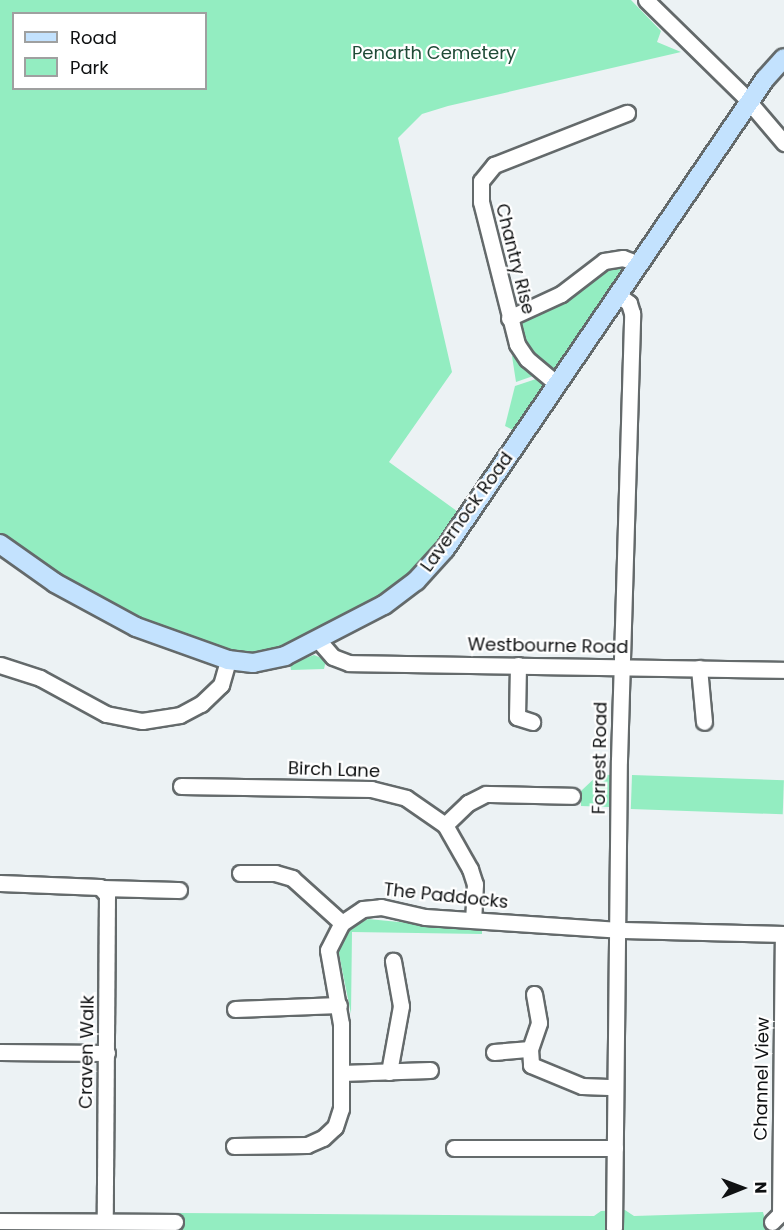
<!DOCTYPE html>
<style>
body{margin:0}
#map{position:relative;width:784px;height:1230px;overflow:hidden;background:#ecf2f4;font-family:Poppins,sans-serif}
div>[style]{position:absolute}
.green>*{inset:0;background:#93edc1;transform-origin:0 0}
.roads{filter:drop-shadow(2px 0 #646a6b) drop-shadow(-2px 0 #646a6b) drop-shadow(0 2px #646a6b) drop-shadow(0 -2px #646a6b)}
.minor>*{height:15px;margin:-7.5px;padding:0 7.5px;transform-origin:7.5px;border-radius:7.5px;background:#fff}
.major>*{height:18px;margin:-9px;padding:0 9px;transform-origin:9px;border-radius:9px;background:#c3e2fe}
span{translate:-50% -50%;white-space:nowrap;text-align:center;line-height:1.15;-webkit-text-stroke:4.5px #fff;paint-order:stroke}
.park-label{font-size:18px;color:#1f4b37}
.street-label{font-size:18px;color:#0f1112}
.legend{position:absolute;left:12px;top:12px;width:195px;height:78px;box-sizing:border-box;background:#fff;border:2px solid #9fa0a0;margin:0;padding:8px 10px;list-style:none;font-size:18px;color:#0f1112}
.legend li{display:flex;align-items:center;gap:12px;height:30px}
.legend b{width:30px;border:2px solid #9fa0a0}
.north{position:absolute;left:712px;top:1158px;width:60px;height:60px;-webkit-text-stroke:4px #fff;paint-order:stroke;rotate:89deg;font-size:16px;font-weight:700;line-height:24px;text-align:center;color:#0f1112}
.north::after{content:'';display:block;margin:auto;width:21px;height:27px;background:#0f1112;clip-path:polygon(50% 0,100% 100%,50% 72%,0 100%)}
</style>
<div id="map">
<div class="green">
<i style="clip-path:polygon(evenodd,0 0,631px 0,661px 31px,657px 42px,681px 52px,448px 106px,422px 114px,398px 138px,452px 372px,389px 462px,461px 514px,417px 570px,381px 598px,272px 653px,241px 655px,168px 634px,61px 580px,0 536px,0 0,14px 14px,206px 14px,206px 88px,14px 88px,14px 14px)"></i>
<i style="clip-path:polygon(623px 264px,628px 268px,559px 370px,551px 373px,523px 346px,519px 323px,597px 271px)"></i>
<i style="clip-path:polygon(517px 354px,536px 375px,516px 382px,512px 356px)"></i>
<i style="clip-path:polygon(539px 378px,545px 388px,517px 432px,505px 426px,515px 386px)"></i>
<i style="clip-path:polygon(314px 655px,326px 660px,324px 669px,291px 670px,290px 664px)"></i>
<i style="clip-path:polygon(599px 774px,610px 775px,609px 807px,581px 806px,581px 791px)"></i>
<i style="left:632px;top:775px;width:152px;height:34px;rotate:2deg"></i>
<i style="clip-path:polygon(368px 919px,482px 930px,482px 934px,352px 932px,351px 1014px,338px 949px,351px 927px)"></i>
<i style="clip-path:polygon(625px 1210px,634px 1216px,763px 1212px,768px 1230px,0 1230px,178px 1229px,178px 1213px,594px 1216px,601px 1211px)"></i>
</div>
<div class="roads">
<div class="minor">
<i style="left:646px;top:0;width:137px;rotate:44.4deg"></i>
<i style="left:744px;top:96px;width:62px;rotate:49.6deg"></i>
<i style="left:509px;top:318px;width:57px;rotate:-24.8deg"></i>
<i style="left:561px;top:294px;width:54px;rotate:-37.5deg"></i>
<i style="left:604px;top:261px;width:19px;rotate:-9deg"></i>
<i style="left:623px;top:258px;width:17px;rotate:21deg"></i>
<i style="left:557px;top:384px;width:39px;rotate:-140deg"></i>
<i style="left:527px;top:359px;width:18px;rotate:-124deg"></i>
<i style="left:517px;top:344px;width:146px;rotate:-104.2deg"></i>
<i style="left:481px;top:202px;width:21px;rotate:-90deg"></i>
<i style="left:481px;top:181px;width:21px;rotate:-51deg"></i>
<i style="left:494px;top:165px;width:143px;rotate:-21.4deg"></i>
<i style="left:319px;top:641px;width:21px;rotate:49deg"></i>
<i style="left:333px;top:657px;width:17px;rotate:21deg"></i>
<i style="left:349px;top:663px;width:435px;rotate:0.9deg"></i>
<i style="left:0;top:665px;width:42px;rotate:18deg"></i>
<i style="left:40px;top:678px;width:75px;rotate:28.6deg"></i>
<i style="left:106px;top:714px;width:37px;rotate:11deg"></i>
<i style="left:142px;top:721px;width:38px;rotate:-9deg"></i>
<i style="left:180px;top:715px;width:24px;rotate:-28deg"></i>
<i style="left:201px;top:704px;width:28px;rotate:-44deg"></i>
<i style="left:221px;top:685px;width:26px;rotate:-74deg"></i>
<i style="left:518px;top:665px;width:52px;rotate:91.1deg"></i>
<i style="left:517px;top:717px;width:16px;rotate:18deg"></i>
<i style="left:699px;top:668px;width:54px;rotate:84.7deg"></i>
<i style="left:181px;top:786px;width:190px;rotate:0.9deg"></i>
<i style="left:371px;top:789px;width:36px;rotate:14deg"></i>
<i style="left:406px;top:798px;width:47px;rotate:34.7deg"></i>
<i style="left:445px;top:825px;width:51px;rotate:60.4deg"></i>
<i style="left:470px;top:869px;width:16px;rotate:72deg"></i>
<i style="left:475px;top:884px;width:36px;rotate:93deg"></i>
<i style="left:445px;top:825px;width:32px;rotate:-44deg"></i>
<i style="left:468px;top:803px;width:20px;rotate:-27deg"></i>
<i style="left:486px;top:794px;width:86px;rotate:1.3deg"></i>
<i style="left:240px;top:873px;width:35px"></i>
<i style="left:275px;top:873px;width:18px;rotate:16deg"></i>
<i style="left:292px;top:878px;width:67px;rotate:42deg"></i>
<i style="left:0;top:883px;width:100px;rotate:2.3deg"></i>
<i style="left:100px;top:887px;width:11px;rotate:49deg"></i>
<i style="left:107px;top:895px;width:326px;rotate:90.4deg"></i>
<i style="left:101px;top:888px;width:78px;rotate:1.5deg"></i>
<i style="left:534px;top:994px;width:29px;rotate:80deg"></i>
<i style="left:539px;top:1023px;width:28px;rotate:109deg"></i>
<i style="left:530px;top:1049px;width:16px;rotate:86deg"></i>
<i style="left:531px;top:1065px;width:55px;rotate:22.4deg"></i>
<i style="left:582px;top:1086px;width:33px;rotate:2deg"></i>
<i style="left:235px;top:1009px;width:104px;rotate:-2.2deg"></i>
<i style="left:0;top:1052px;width:107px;rotate:0.5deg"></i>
<i style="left:494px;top:1052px;width:36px;rotate:-5deg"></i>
<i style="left:389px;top:1072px;width:67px;rotate:-79.7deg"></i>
<i style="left:401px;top:1006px;width:46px;rotate:-100.1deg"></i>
<i style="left:341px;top:1073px;width:89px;rotate:-1.9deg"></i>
<i style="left:234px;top:1146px;width:73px;rotate:-0.8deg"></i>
<i style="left:307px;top:1145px;width:17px;rotate:-24deg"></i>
<i style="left:323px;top:1138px;width:16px;rotate:-43deg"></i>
<i style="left:335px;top:1127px;width:19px;rotate:-72deg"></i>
<i style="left:341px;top:1109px;width:85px;rotate:-90deg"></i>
<i style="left:341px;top:1024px;width:75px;rotate:-100deg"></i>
<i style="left:328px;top:950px;width:30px;rotate:-63deg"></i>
<i style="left:342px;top:923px;width:25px;rotate:-34deg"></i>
<i style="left:363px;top:909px;width:18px;rotate:-6deg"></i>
<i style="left:381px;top:907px;width:45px;rotate:12.8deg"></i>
<i style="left:425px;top:917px;width:198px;rotate:3.8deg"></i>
<i style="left:623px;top:930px;width:161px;rotate:1.4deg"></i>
<i style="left:454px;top:1148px;width:161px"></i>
<i style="left:0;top:1221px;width:175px;rotate:0.3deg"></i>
<i style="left:772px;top:1222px;width:11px;rotate:-45deg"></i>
<i style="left:780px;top:1214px;width:280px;rotate:-89.4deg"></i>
<i style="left:614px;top:1228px;width:468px;rotate:-89.4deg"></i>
<i style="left:619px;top:760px;width:447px;rotate:-88.3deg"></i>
<i style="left:632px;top:313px;width:10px;rotate:-107deg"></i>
<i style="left:629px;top:303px;width:14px;rotate:-144deg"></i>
</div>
<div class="major">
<i style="left:0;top:544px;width:67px;rotate:35.3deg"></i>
<i style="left:55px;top:583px;width:92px;rotate:28.5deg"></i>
<i style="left:136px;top:627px;width:98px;rotate:19.7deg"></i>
<i style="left:228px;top:660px;width:25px;rotate:7deg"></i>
<i style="left:253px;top:663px;width:33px;rotate:-12deg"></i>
<i style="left:285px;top:656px;width:111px;rotate:-27.3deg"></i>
<i style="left:384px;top:605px;width:40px;rotate:-37deg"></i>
<i style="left:416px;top:581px;width:43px;rotate:-47.8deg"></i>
<i style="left:445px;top:549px;width:569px;rotate:-55.75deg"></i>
<i style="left:765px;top:79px;width:28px;rotate:-48deg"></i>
</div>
</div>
<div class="park-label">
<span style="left:434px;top:53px">Penarth Cemetery</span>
</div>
<div class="street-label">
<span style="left:515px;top:259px;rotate:76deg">Chantry Rise</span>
<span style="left:467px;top:512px;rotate:-54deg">Lavernock Road</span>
<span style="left:548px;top:646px;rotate:1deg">Westbourne Road</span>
<span style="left:600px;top:758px;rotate:-89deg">Forrest Road</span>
<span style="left:334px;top:770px;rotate:2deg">Birch Lane</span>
<span style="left:446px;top:896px;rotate:6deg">The Paddocks</span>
<span style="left:87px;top:1052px;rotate:-89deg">Craven Walk</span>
<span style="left:762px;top:1079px;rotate:-89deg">Channel View</span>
</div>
<ul class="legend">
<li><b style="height:8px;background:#c3e2fe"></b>Road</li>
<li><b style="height:16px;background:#93edc1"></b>Park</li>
</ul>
<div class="north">N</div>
</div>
